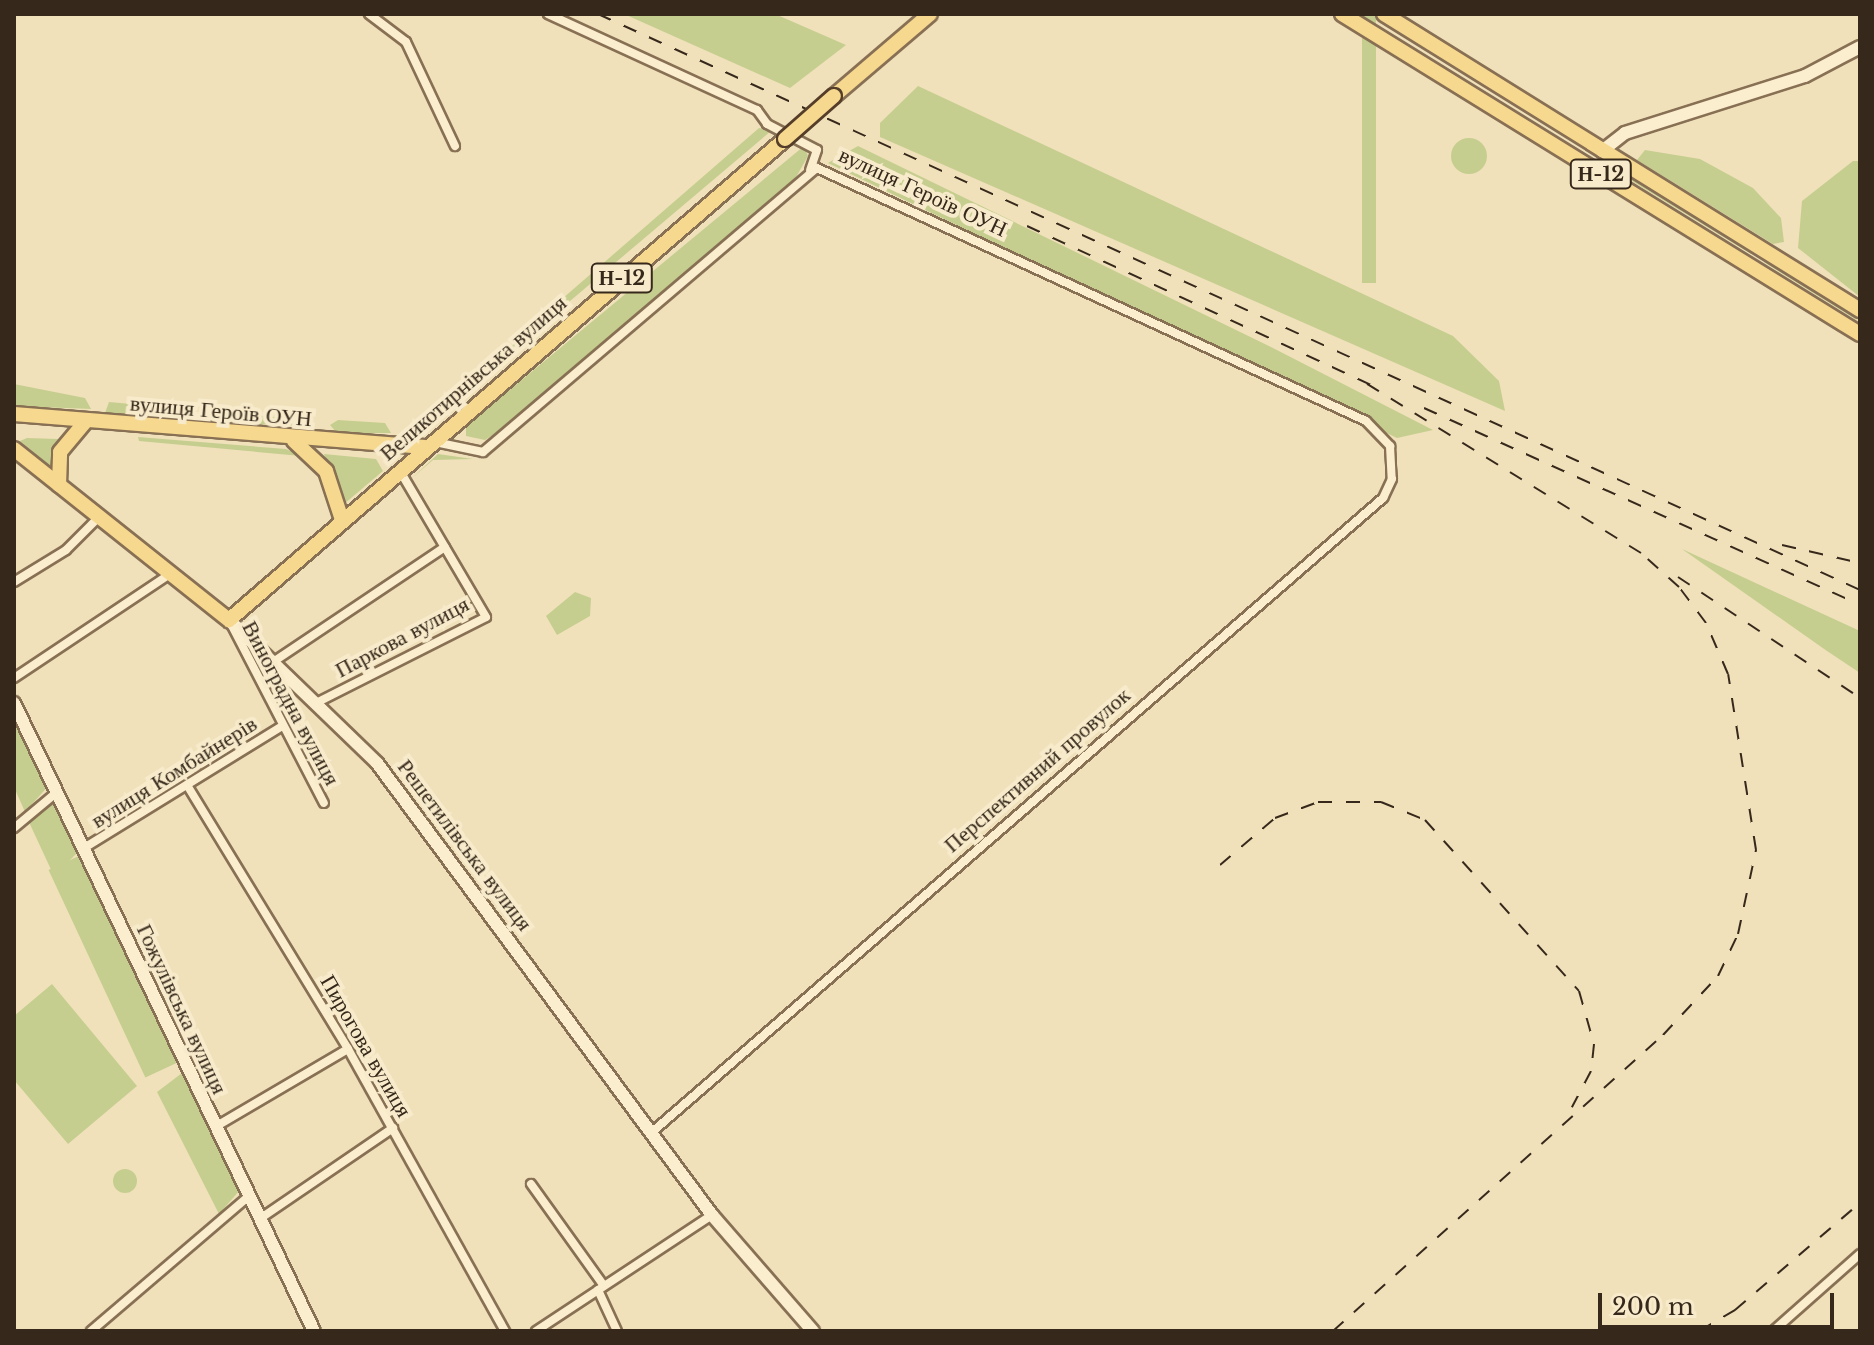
<!DOCTYPE html>
<meta charset="utf-8">
<style>
body{margin:0}
#map{position:relative;width:1874px;height:1345px;overflow:hidden;background:#f0e1bb;font-family:"Libre Baskerville",serif}
div>[style]{position:absolute}
.green>*{inset:0;background:#c6ce8f;transform-origin:0 0}
.round{border-radius:50%}
.roads{filter:drop-shadow(2px 0 #887054) drop-shadow(-2px 0 #887054) drop-shadow(0 2px #887054) drop-shadow(0 -2px #887054)}
.street>*{height:8px;margin:-4px;padding:0 4px;transform-origin:4px;border-radius:4px;background:#fbeece}
.secondary>*{height:12px;margin:-6px;padding:0 6px;transform-origin:6px;border-radius:6px;background:#fbeece}
.primary>*{height:14px;margin:-7px;padding:0 7px;transform-origin:7px;border-radius:7px;background:#f7d88f}
.rail>*{height:2px;margin-top:-1px;transform-origin:0;background:repeating-linear-gradient(90deg,#36281a 0 14px,transparent 0 28px)}
.bridges{filter:drop-shadow(2px 0 #553e29) drop-shadow(-2px 0 #553e29) drop-shadow(0 2px #553e29) drop-shadow(0 -2px #553e29)}
.primary-bridge>*{height:14px;margin:-7px;padding:0 7px;transform-origin:7px;border-radius:7px;background:#f7d88f}
span{translate:-50% -50%;white-space:nowrap;text-align:center;line-height:1.15;-webkit-text-stroke:8px #f7ebcb;paint-order:stroke}
.shield-label span{padding:2px 6px;background:#f7ebcb;border:2px solid;border-radius:6px;-webkit-text-stroke-width:0}
.shield-label{font-size:20px;color:#36281a;font-weight:700}
.street-label{font-size:22px;color:#36281a}
.frame{position:absolute;inset:0;border:16px solid #36281a;pointer-events:none}
.scale{position:absolute;left:1598px;top:1293px;width:236px;height:36px;box-sizing:border-box;border:4px solid #36281a;border-top:0;padding-left:10px;font-size:24px;line-height:28px;white-space:nowrap;color:#36281a;-webkit-text-stroke:6px #f7ebcb;paint-order:stroke}
</style>
<div id="map">
<div class="green">
<i style="clip-path:polygon(624px 14px,775px 14px,846px 45px,790px 88px)"></i>
<i style="left:1362px;top:14px;width:14px;height:269px"></i>
<i style="clip-path:polygon(918px 86px,1453px 336px,1499px 381px,1505px 411px,880px 137px,880px 123px)"></i>
<i style="clip-path:polygon(759px 128px,771px 131px,426px 423px,426px 417px)"></i>
<i class="round" style="left:1451px;top:138px;width:36px;height:36px"></i>
<i style="clip-path:polygon(804px 146px,808px 156px,795px 179px,496px 433px,485px 440px,466px 436px,466px 426px)"></i>
<i style="clip-path:polygon(858px 146px,1271px 347px,1433px 430px,1397px 438px,828px 163px)"></i>
<i style="clip-path:polygon(1645px 150px,1700px 159px,1753px 188px,1781px 218px,1784px 242px,1773px 244px,1637px 160px)"></i>
<i style="clip-path:polygon(1853px 161px,1860px 161px,1860px 297px,1798px 248px,1802px 201px)"></i>
<i style="clip-path:polygon(1622px 168px,1755px 248px,1751px 254px,1619px 173px)"></i>
<i style="left:1767px;top:257px;width:109px;height:6px;rotate:32deg"></i>
<i style="clip-path:polygon(14px 384px,85px 398px,91px 409px,14px 406px)"></i>
<i style="clip-path:polygon(109px 402px,187px 409px,189px 416px,105px 413px)"></i>
<i style="clip-path:polygon(225px 413px,300px 419px,308px 426px,224px 423px)"></i>
<i style="clip-path:polygon(338px 420px,385px 423px,391px 433px,337px 433px,330px 425px)"></i>
<i style="clip-path:polygon(138px 437px,286px 449px,301px 456px,139px 441px)"></i>
<i style="clip-path:polygon(59px 439px,51px 467px,20px 441px,27px 438px)"></i>
<i style="clip-path:polygon(324px 454px,376px 459px,383px 471px,344px 504px)"></i>
<i style="clip-path:polygon(438px 454px,473px 459px,433px 460px,411px 479px)"></i>
<i style="clip-path:polygon(1682px 549px,1860px 631px,1860px 673px,1827px 651px)"></i>
<i style="clip-path:polygon(575px 592px,591px 598px,590px 616px,557px 635px,546px 616px)"></i>
<i style="clip-path:polygon(14px 710px,50px 784px,25px 812px,14px 787px)"></i>
<i style="clip-path:polygon(54px 802px,80px 850px,54px 876px,28px 820px)"></i>
<i style="left:83px;top:854px;width:229px;height:38px;rotate:65deg"></i>
<i style="clip-path:polygon(52px 984px,137px 1086px,68px 1144px,14px 1080px,14px 1016px)"></i>
<i style="clip-path:polygon(186px 1070px,240px 1190px,219px 1214px,157px 1092px)"></i>
<i class="round" style="left:113px;top:1169px;width:24px;height:24px"></i>
</div>
<div class="roads">
<div class="street">
<i style="left:369px;top:14px;width:46px;rotate:37.1deg"></i>
<i style="left:406px;top:42px;width:115px;rotate:64.8deg"></i>
<i style="left:548px;top:14px;width:230px;rotate:24.7deg"></i>
<i style="left:757px;top:110px;width:17px;rotate:54deg"></i>
<i style="left:767px;top:124px;width:56px;rotate:27.5deg"></i>
<i style="left:817px;top:150px;width:21px;rotate:109deg"></i>
<i style="left:435px;top:442px;width:49px;rotate:11.8deg"></i>
<i style="left:483px;top:452px;width:438px;rotate:-40.4deg"></i>
<i style="left:817px;top:168px;width:604px;rotate:24.74deg"></i>
<i style="left:1366px;top:421px;width:35px;rotate:46deg"></i>
<i style="left:1390px;top:446px;width:33px;rotate:87deg"></i>
<i style="left:1392px;top:479px;width:21px;rotate:115deg"></i>
<i style="left:1383px;top:498px;width:969px;rotate:139.06deg"></i>
<i style="left:14px;top:582px;width:61px;rotate:-31.6deg"></i>
<i style="left:66px;top:550px;width:47px;rotate:-45deg"></i>
<i style="left:229px;top:620px;width:206px;rotate:62.6deg"></i>
<i style="left:276px;top:660px;width:203px;rotate:-33.8deg"></i>
<i style="left:14px;top:678px;width:187px;rotate:-33.7deg"></i>
<i style="left:318px;top:702px;width:188px;rotate:-26.8deg"></i>
<i style="left:486px;top:617px;width:169px;rotate:-120.5deg"></i>
<i style="left:187px;top:785px;width:309px;rotate:58.6deg"></i>
<i style="left:348px;top:1049px;width:323px;rotate:60.9deg"></i>
<i style="left:14px;top:828px;width:56px;rotate:-39.9deg"></i>
<i style="left:84px;top:848px;width:233px;rotate:-31.6deg"></i>
<i style="left:215px;top:1127px;width:154px;rotate:-30.4deg"></i>
<i style="left:531px;top:1184px;width:125px;rotate:54.4deg"></i>
<i style="left:261px;top:1218px;width:160px;rotate:-34.3deg"></i>
<i style="left:598px;top:1290px;width:45px;rotate:65.1deg"></i>
<i style="left:91px;top:1331px;width:208px;rotate:-40.5deg"></i>
<i style="left:536px;top:1331px;width:211px;rotate:-33.4deg"></i>
<i style="left:1773px;top:1331px;width:116px;rotate:-41.5deg"></i>
</div>
<div class="secondary">
<i style="left:1602px;top:151px;width:29px;rotate:-38deg"></i>
<i style="left:1625px;top:133px;width:189px;rotate:-17.6deg"></i>
<i style="left:1805px;top:76px;width:62px;rotate:-27.8deg"></i>
<i style="left:229px;top:620px;width:206px;rotate:44deg"></i>
<i style="left:377px;top:763px;width:563px;rotate:53.46deg"></i>
<i style="left:712px;top:1215px;width:154px;rotate:49deg"></i>
<i style="left:14px;top:703px;width:696px;rotate:64.47deg"></i>
</div>
<div class="primary">
<i style="left:1342px;top:14px;width:609px;rotate:31.71deg"></i>
<i style="left:1384px;top:14px;width:561px;rotate:31.88deg"></i>
<i style="left:834px;top:96px;width:126px;rotate:-40.5deg"></i>
<i style="left:14px;top:414px;width:412px;rotate:4.6deg"></i>
<i style="left:294px;top:441px;width:44px;rotate:43.2deg"></i>
<i style="left:326px;top:471px;width:52px;rotate:71.9deg"></i>
<i style="left:14px;top:449px;width:275px;rotate:38.5deg"></i>
<i style="left:229px;top:620px;width:735px;rotate:-40.86deg"></i>
<i style="left:59px;top:485px;width:33px;rotate:-88deg"></i>
<i style="left:60px;top:452px;width:40px;rotate:-50deg"></i>
</div>
</div>
<div class="rail">
<i style="left:598px;top:14px;width:1387px;rotate:24.53deg"></i>
<i style="left:1027px;top:226px;width:384px;rotate:24.8deg"></i>
<i style="left:1424px;top:408px;width:478px;rotate:24.3deg"></i>
<i style="left:1782px;top:545px;width:80px;rotate:13deg"></i>
<i style="left:1678px;top:577px;width:219px;rotate:33.6deg"></i>
<i style="left:1220px;top:865px;width:72px;rotate:-40.5deg"></i>
<i style="left:1275px;top:818px;width:46px;rotate:-20.4deg"></i>
<i style="left:1318px;top:802px;width:63px"></i>
<i style="left:1381px;top:802px;width:48px;rotate:22.2deg"></i>
<i style="left:1425px;top:820px;width:230px;rotate:48deg"></i>
<i style="left:1579px;top:991px;width:55px;rotate:74.2deg"></i>
<i style="left:1594px;top:1044px;width:27px;rotate:96deg"></i>
<i style="left:1591px;top:1071px;width:41px;rotate:117.8deg"></i>
<i style="left:1333px;top:1331px;width:443px;rotate:-41.9deg"></i>
<i style="left:1663px;top:1035px;width:81px;rotate:-47deg"></i>
<i style="left:1718px;top:976px;width:47px;rotate:-64.5deg"></i>
<i style="left:1738px;top:934px;width:86px;rotate:-77.9deg"></i>
<i style="left:1756px;top:850px;width:178px;rotate:-99deg"></i>
<i style="left:1728px;top:674px;width:56px;rotate:-113.3deg"></i>
<i style="left:1706px;top:623px;width:45px;rotate:-126.9deg"></i>
<i style="left:1679px;top:587px;width:51px;rotate:-138.2deg"></i>
<i style="left:1641px;top:553px;width:322px;rotate:-148.3deg"></i>
<i style="left:1699px;top:1331px;width:42px;rotate:-30.3deg"></i>
<i style="left:1735px;top:1310px;width:165px;rotate:-40.6deg"></i>
</div>
<div class="bridges">
<div class="primary-bridge">
<i style="left:785px;top:139px;width:65px;rotate:-41.3deg"></i>
</div>
</div>
<div class="shield-label">
<span style="left:1601px;top:174px">Н-12</span>
<span style="left:622px;top:278px">Н-12</span>
</div>
<div class="street-label">
<span style="left:923px;top:192px;rotate:25deg">вулиця Героїв ОУН</span>
<span style="left:473px;top:378px;rotate:-41deg">Великотирнівська вулиця</span>
<span style="left:221px;top:411px;rotate:5deg">вулиця Героїв ОУН</span>
<span style="left:402px;top:637px;rotate:-28deg">Паркова вулиця</span>
<span style="left:291px;top:703px;rotate:62deg">Виноградна вулиця</span>
<span style="left:1037px;top:770px;rotate:-41deg">Перспективний провулок</span>
<span style="left:174px;top:772px;rotate:-32deg">вулиця Комбайнерів</span>
<span style="left:465px;top:845px;rotate:53deg">Решетилівська вулиця</span>
<span style="left:182px;top:1009px;rotate:65deg">Гожулівська вулиця</span>
<span style="left:366px;top:1046px;rotate:60deg">Пирогова вулиця</span>
</div>
<div class="frame"></div>
<div class="scale">200 m</div>
</div>
